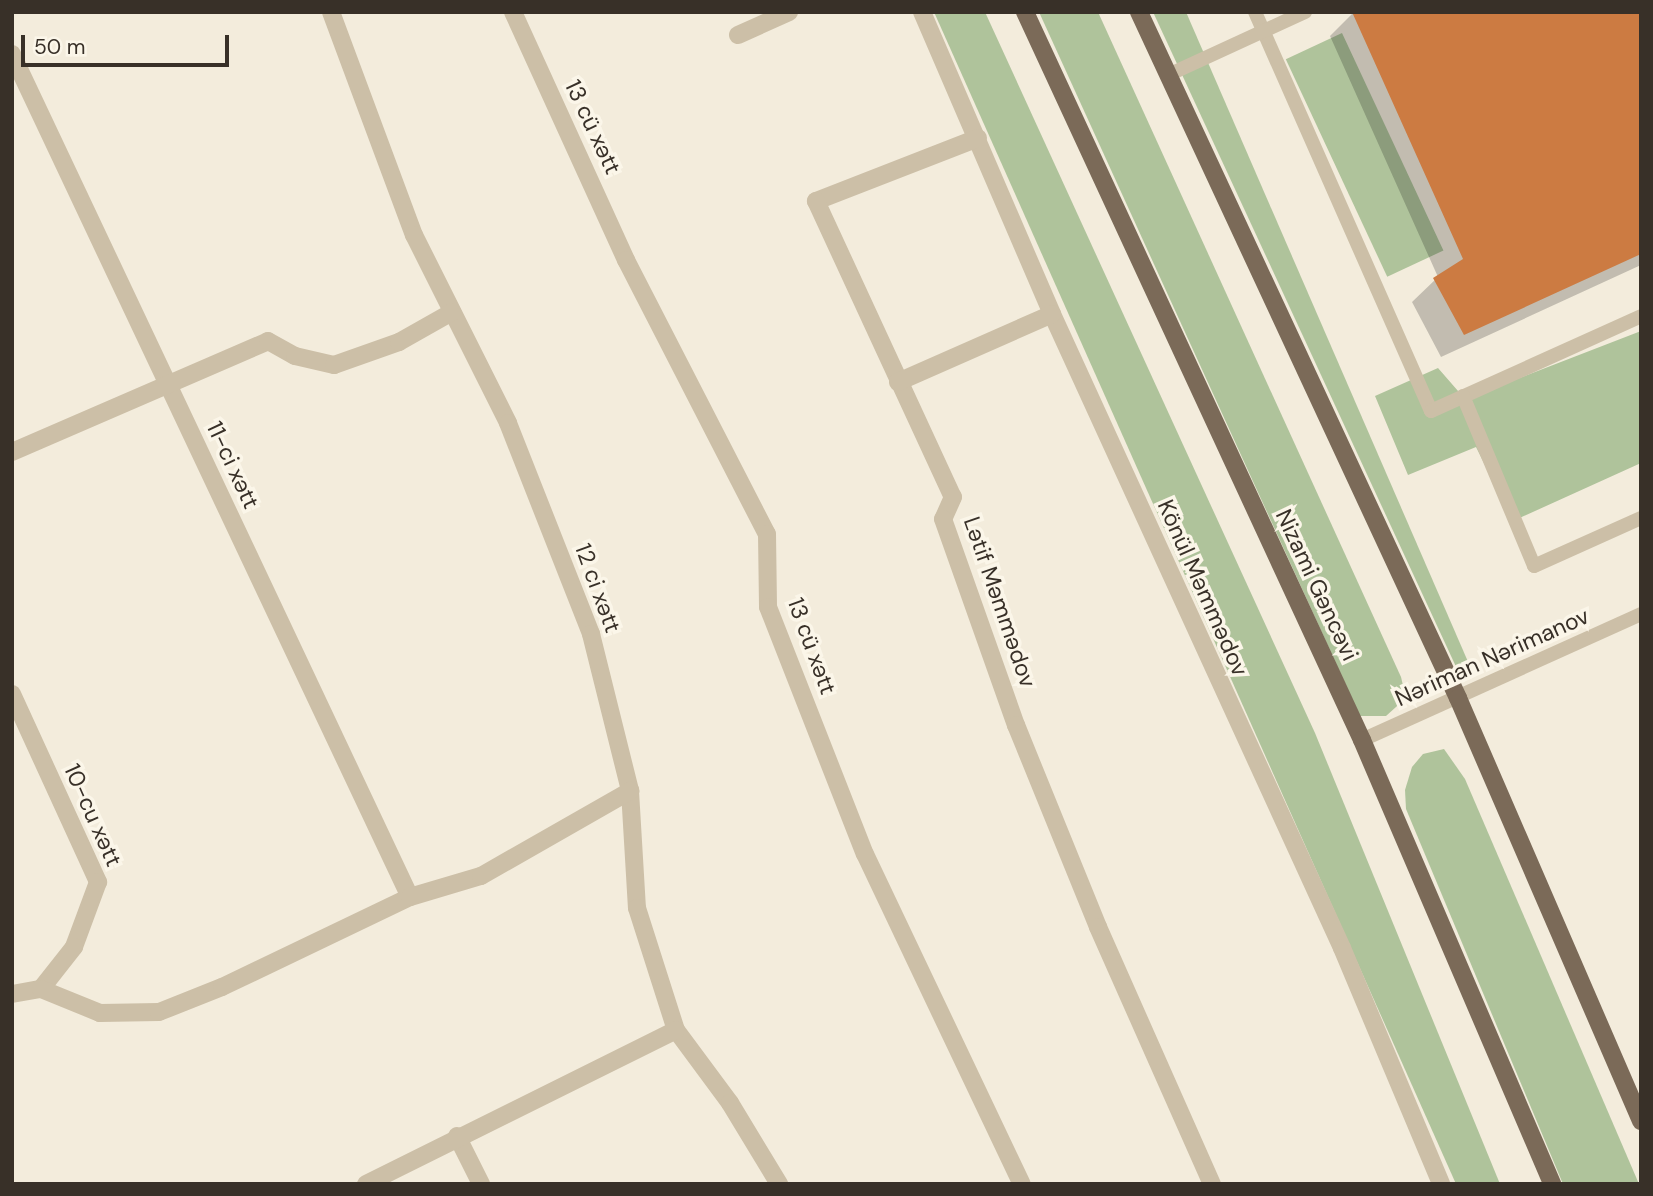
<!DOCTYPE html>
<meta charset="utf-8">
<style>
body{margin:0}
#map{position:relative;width:1653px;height:1196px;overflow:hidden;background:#f3ecdc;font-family:"DM Sans",sans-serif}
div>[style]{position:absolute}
.green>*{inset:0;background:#afc39b;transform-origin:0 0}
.shadow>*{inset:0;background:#0003}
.building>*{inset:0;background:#cc7b42}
.lane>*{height:14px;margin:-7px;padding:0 7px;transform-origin:7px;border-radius:7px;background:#ccbfa7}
.street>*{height:18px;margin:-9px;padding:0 9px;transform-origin:9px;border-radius:9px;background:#ccbfa7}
.primary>*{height:18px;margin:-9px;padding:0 9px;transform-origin:9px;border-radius:9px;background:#7b6a58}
span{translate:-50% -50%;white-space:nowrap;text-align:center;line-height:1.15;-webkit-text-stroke:7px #fbf6e9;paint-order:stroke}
.street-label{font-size:23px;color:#383028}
.frame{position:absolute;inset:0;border:14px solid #383028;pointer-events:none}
.scale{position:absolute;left:21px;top:35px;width:208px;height:32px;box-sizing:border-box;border:4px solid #383028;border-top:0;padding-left:9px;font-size:21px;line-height:24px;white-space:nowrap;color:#383028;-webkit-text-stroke:5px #fbf6e9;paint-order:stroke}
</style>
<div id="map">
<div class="green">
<i style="clip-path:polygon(934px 12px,985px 12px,1315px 733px,1500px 1184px,1456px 1184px)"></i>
<i style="clip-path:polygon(1039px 12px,1098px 12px,1401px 677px,1406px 698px,1386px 716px,1360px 716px)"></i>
<i style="clip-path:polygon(1153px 12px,1186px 12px,1469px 664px,1458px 671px)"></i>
<i style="left:1342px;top:33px;width:240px;height:62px;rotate:65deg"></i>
<i style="clip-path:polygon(1641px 331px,1641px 463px,1513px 521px,1476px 447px,1408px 475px,1375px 396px,1438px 368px,1465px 399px)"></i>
<i style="clip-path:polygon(1444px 749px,1465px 779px,1639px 1184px,1563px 1184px,1406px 809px,1405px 790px,1412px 767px,1423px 754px)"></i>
</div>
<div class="shadow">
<i style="clip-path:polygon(1641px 12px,1641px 265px,1441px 357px,1412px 302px,1438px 277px,1330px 36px,1353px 13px)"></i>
</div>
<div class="building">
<i style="clip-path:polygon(1352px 12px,1641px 12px,1641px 254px,1464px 335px,1433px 278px,1463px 259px)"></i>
</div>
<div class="lane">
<i style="left:1255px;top:12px;width:436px;rotate:66.2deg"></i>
<i style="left:1431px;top:411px;width:230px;rotate:-24.3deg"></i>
<i style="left:1168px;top:75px;width:151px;rotate:-24.7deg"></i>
<i style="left:1463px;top:396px;width:184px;rotate:67.3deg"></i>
<i style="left:1534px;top:566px;width:117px;rotate:-24.2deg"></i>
<i style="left:1362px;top:740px;width:306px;rotate:-24.3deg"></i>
</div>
<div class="street">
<i style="left:331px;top:12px;width:238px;rotate:69.6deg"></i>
<i style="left:414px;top:235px;width:210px;rotate:63.4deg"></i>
<i style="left:508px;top:423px;width:227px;rotate:68.5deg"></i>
<i style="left:591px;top:634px;width:162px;rotate:76deg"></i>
<i style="left:630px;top:791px;width:117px;rotate:86.6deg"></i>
<i style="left:637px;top:908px;width:128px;rotate:72.3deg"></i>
<i style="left:676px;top:1030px;width:91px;rotate:53.5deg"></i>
<i style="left:730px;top:1103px;width:95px;rotate:58.8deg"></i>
<i style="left:513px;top:12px;width:273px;rotate:65.5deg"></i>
<i style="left:626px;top:260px;width:308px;rotate:62.8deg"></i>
<i style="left:767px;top:534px;width:73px;rotate:89.2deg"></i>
<i style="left:768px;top:607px;width:265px;rotate:68.6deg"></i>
<i style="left:865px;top:854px;width:365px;rotate:64.6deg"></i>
<i style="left:922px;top:12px;width:329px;rotate:66.7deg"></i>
<i style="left:1052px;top:314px;width:697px;rotate:65.42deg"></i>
<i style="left:1342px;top:948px;width:256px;rotate:67.2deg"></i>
<i style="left:738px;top:35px;width:56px;rotate:-24.3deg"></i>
<i style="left:12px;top:54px;width:932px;rotate:64.73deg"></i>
<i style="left:978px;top:138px;width:174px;rotate:158.7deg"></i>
<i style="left:816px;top:201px;width:326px;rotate:65.2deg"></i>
<i style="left:953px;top:497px;width:24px;rotate:114deg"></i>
<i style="left:943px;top:519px;width:219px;rotate:70.5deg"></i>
<i style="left:1016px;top:725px;width:218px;rotate:67.9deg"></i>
<i style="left:1098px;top:927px;width:281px;rotate:66.1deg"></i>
<i style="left:898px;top:382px;width:168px;rotate:-23.8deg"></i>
<i style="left:12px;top:452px;width:279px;rotate:-23.4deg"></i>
<i style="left:268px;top:341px;width:31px;rotate:29deg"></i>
<i style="left:295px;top:356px;width:40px;rotate:13deg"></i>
<i style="left:334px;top:365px;width:69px;rotate:-19.5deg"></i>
<i style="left:399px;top:342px;width:61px;rotate:-29.5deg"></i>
<i style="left:12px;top:694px;width:207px;rotate:65.4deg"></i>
<i style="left:98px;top:882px;width:69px;rotate:110.3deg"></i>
<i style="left:74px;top:947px;width:53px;rotate:128.2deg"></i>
<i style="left:12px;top:994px;width:29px;rotate:-10deg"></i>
<i style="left:41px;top:989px;width:64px;rotate:22.1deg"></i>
<i style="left:100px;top:1013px;width:59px;rotate:-1deg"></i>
<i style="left:159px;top:1012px;width:68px;rotate:-21.6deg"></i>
<i style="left:222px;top:987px;width:208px;rotate:-25.6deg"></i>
<i style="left:410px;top:897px;width:74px;rotate:-16.5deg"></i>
<i style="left:481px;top:876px;width:172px;rotate:-29.7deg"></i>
<i style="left:457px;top:1136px;width:54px;rotate:63.4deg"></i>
<i style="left:366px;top:1184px;width:346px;rotate:-26.4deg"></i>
</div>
<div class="primary">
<i style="left:1025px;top:12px;width:802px;rotate:65.16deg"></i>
<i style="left:1362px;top:740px;width:483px;rotate:66.8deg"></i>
<i style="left:1139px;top:12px;width:757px;rotate:65.06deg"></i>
<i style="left:1458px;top:698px;width:461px;rotate:66.6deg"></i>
</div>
<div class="street-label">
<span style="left:593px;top:127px;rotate:65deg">13 cü xətt</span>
<span style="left:233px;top:465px;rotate:65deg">11-ci xətt</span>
<span style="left:1317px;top:585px;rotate:65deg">Nizami Gəncəvi</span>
<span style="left:598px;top:588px;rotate:70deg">12 ci xətt</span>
<span style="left:1203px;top:588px;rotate:66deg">Könül Məmmədov</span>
<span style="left:1000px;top:602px;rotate:71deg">Lətif Məmmədov</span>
<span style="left:812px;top:646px;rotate:70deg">13 cü xətt</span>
<span style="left:1492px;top:657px;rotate:-24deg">Nəriman Nərimanov</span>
<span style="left:93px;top:815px;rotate:66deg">10-cu xətt</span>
</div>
<div class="frame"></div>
<div class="scale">50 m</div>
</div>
